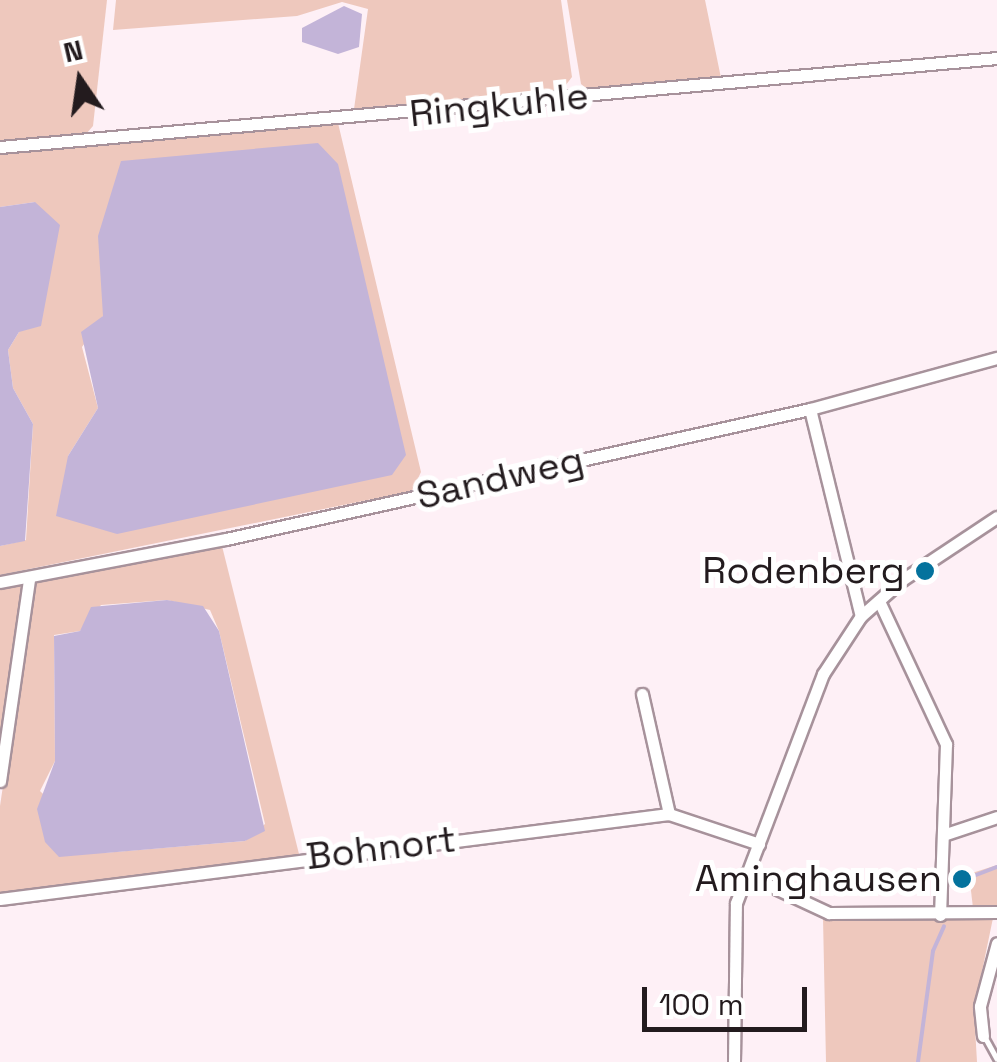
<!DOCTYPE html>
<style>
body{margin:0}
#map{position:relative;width:997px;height:1062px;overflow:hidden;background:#fef0f6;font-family:"Space Grotesk",sans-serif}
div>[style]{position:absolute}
.green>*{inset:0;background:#eec8bd}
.water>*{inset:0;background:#c3b4d8}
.stream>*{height:4px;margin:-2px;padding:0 2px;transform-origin:2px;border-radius:2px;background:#c3b4d8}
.roads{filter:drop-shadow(2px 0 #a7929b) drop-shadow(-2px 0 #a7929b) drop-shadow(0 2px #a7929b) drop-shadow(0 -2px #a7929b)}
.lane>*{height:5px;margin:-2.5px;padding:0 2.5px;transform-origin:2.5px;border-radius:2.5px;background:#fff}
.street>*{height:11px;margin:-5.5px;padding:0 5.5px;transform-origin:5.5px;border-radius:5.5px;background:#fff}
.dots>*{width:28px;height:28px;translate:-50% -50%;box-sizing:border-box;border:5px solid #fff;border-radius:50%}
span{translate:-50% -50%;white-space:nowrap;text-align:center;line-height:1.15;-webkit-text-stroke:10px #fff;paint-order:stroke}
.street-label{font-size:38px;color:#231b1e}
.poi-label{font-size:38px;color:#231b1e}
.right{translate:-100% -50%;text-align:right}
.north{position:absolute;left:30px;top:30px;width:100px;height:100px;-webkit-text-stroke:8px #fff;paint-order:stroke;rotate:347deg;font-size:28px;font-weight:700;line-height:40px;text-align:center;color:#231b1e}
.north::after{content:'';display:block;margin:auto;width:35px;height:45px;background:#231b1e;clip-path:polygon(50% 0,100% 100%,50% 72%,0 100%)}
.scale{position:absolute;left:642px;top:987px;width:165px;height:45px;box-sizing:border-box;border:5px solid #231b1e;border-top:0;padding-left:12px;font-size:30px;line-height:35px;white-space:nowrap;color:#231b1e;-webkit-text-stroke:8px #fff;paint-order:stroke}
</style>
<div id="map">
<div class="green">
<i style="clip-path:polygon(0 0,107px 0,93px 126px,86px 134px,0 142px)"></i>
<i style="clip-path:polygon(116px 0,561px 0,572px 77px,562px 90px,354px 109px,368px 9px,342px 2px,297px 16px,113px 30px)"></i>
<i style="clip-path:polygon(567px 0,705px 0,721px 78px,588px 90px,581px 84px)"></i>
<i style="clip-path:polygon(evenodd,338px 123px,421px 472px,412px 491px,0 575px,0 546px,26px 540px,33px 424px,13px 388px,8px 350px,19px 332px,35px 202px,0 207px,0 152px,338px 123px,103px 316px,117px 534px,68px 456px,98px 408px,82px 347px,103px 316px)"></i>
<i style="clip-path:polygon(evenodd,222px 546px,299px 854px,0 895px,0 806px,33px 583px,222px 546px,167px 600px,210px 610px,219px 631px,265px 824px,245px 841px,103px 853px,40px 791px,55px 761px,54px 635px,80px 631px,101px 605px,167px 600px)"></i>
<i style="clip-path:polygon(23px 584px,0 743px,0 586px)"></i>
<i style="clip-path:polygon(997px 865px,997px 906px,973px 908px,969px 874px)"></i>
<i style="clip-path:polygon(823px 918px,993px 918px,974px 1010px,977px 1062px,826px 1062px)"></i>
</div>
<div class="water">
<i style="clip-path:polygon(344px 6px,362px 14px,359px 47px,338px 54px,302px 42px,302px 28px)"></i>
<i style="clip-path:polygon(318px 143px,338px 164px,406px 455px,392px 475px,117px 534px,56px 516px,68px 456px,98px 408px,81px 332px,103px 316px,98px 236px,121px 161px)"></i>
<i style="clip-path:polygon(35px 202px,60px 225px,41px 326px,19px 332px,8px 350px,13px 388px,33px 424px,25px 541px,0 546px,0 207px)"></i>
<i style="clip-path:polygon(167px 600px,203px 606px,219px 631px,265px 831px,245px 841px,59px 857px,45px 842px,37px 809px,55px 761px,54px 636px,80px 631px,91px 607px)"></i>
</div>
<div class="stream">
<i style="left:976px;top:875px;width:22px;rotate:-21deg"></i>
<i style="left:918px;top:1062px;width:112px;rotate:-82.3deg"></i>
<i style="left:933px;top:951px;width:27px;rotate:-66deg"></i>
</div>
<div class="roads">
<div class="lane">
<i style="left:984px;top:1036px;width:26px;rotate:61deg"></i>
</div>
<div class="street">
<i style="left:0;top:147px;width:1001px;rotate:-5.1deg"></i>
<i style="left:810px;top:409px;width:213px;rotate:76.2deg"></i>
<i style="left:0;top:582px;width:230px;rotate:-10.8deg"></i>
<i style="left:226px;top:539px;width:598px;rotate:-12.55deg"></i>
<i style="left:810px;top:409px;width:194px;rotate:-15.3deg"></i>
<i style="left:879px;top:601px;width:158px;rotate:64.9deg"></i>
<i style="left:946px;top:744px;width:171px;rotate:92deg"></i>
<i style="left:642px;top:694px;width:123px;rotate:77.3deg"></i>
<i style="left:0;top:781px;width:204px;rotate:-81.8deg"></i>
<i style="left:943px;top:835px;width:57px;rotate:-18.4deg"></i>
<i style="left:745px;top:874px;width:93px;rotate:24.9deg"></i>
<i style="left:829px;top:913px;width:168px;rotate:-0.3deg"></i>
<i style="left:0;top:899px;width:674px;rotate:-7.24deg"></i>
<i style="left:669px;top:814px;width:95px;rotate:18.4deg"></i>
<i style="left:983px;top:1036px;width:30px;rotate:-96deg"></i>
<i style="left:980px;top:1006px;width:65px;rotate:-74.9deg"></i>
<i style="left:734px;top:1062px;width:159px;rotate:-89.3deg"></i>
<i style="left:736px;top:903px;width:245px;rotate:-69.2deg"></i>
<i style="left:823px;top:674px;width:69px;rotate:-56.8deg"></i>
<i style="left:861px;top:616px;width:55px;rotate:-41.3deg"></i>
<i style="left:902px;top:580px;width:114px;rotate:-33.6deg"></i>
</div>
</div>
<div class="dots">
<i style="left:925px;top:571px;background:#04729d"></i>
<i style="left:962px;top:879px;background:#04729d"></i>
</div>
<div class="street-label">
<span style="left:499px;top:105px;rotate:-6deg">Ringkuhle</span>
<span style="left:500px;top:478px;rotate:-13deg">Sandweg</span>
<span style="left:381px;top:848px;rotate:-7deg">Bohnort</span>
</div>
<div class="poi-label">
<span class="right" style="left:905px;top:571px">Rodenberg</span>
<span class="right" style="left:942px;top:879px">Aminghausen</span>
</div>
<div class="north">N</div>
<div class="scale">100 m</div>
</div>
